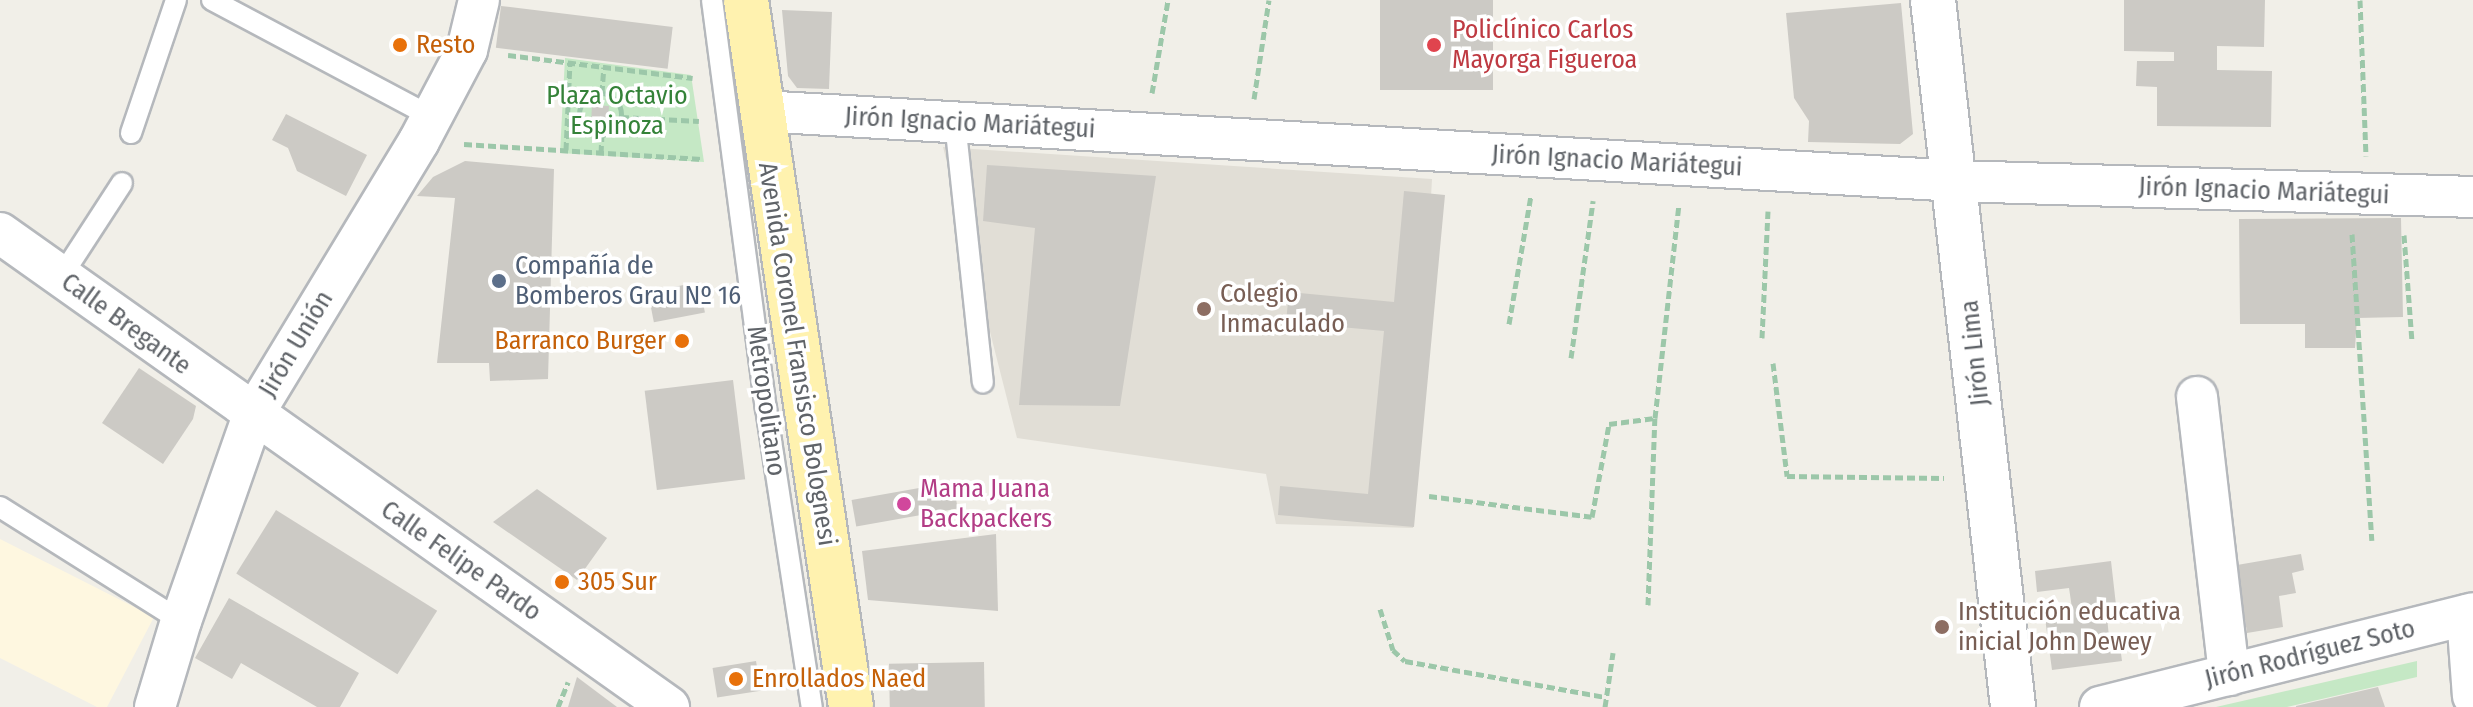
<!DOCTYPE html>
<meta charset="utf-8">
<style>
body{margin:0}
#map{position:relative;width:2473px;height:707px;overflow:hidden;background:#f1efe8;font-family:"Fira Sans Condensed",sans-serif}
div>[style]{position:absolute}
.commercial>*{inset:0;background:#fef7e0}
.education>*{inset:0;background:#e1ded6}
.green>*{inset:0;background:#c5e8c5}
.building>*{inset:0;background:#cccac5;transform-origin:0 0}
.path>*{height:5px;margin-top:-2.5px;transform-origin:0;background:repeating-linear-gradient(90deg,#9cc7a9 0 8px,transparent 0 12px)}
.path>.ring{margin:-2.5px;padding:0;box-sizing:content-box;background:none;border:5px solid #9cc7a9;border-radius:50%}
.roads{filter:drop-shadow(2px 0 #b5b8bc) drop-shadow(-2px 0 #b5b8bc) drop-shadow(0 2px #b5b8bc) drop-shadow(0 -2px #b5b8bc)}
.service>*{height:20px;margin:-10px;padding:0 10px;transform-origin:10px;border-radius:10px;background:#fff}
.minor>*{height:40px;margin:-20px;padding:0 20px;transform-origin:20px;border-radius:20px;background:#fff}
.tertiary>*{height:44px;margin:-22px;padding:0 22px;transform-origin:22px;border-radius:22px;background:#fff}
.primary>*{height:44px;margin:-22px;padding:0 22px;transform-origin:22px;border-radius:22px;background:#fff2af}
.dots>*{width:22px;height:22px;translate:-50% -50%;box-sizing:border-box;border:4px solid #fff;border-radius:50%}
span{translate:-50% -50%;white-space:nowrap;text-align:center;line-height:1.15;-webkit-text-stroke:7px #fff;paint-order:stroke}
.health-label{font-size:26px;color:#be3a42}
.left{translate:0 -50%;text-align:left}
.food-label{font-size:26px;color:#c56008}
.right{translate:-100% -50%;text-align:right}
.park-label{font-size:26px;color:#348238}
.street-label{font-size:26px;color:#5f6368}
.service-label{font-size:26px;color:#4e5e75}
.education-label{font-size:26px;color:#785e54}
.hotel-label{font-size:26px;color:#b23c85}
</style>
<div id="map">
<div class="commercial">
<i style="clip-path:polygon(0 539px,154px 617px,107px 707px,97px 707px,0 658px)"></i>
</div>
<div class="education">
<i style="clip-path:polygon(943px 147px,1432px 179px,1413px 528px,1276px 524px,1266px 474px,1017px 438px)"></i>
</div>
<div class="green">
<i style="clip-path:polygon(565px 58px,691px 75px,704px 162px,560px 153px)"></i>
<i style="clip-path:polygon(2417px 661px,2417px 677px,2287px 707px,2216px 707px)"></i>
</div>
<div class="building">
<i style="left:1380px;top:0;width:113px;height:90px"></i>
<i style="clip-path:polygon(2124px 0,2265px 0,2264px 47px,2217px 46px,2217px 70px,2272px 71px,2271px 127px,2157px 126px,2157px 87px,2136px 86px,2137px 61px,2174px 61px,2174px 52px,2124px 51px)"></i>
<i style="clip-path:polygon(1901px 3px,1913px 134px,1900px 144px,1808px 142px,1809px 121px,1794px 98px,1786px 13px)"></i>
<i style="left:501px;top:6px;width:173px;height:42px;rotate:7deg"></i>
<i style="clip-path:polygon(782px 10px,832px 12px,829px 89px,797px 88px,788px 76px)"></i>
<i style="left:592px;top:105px;width:17px;height:17px;rotate:3deg"></i>
<i style="clip-path:polygon(286px 114px,367px 155px,346px 196px,297px 171px,288px 148px,272px 140px)"></i>
<i style="clip-path:polygon(465px 161px,554px 169px,548px 379px,490px 381px,489px 363px,437px 363px,455px 198px,417px 196px,433px 177px)"></i>
<i style="clip-path:polygon(987px 165px,1156px 176px,1120px 406px,1019px 405px,1035px 228px,983px 221px)"></i>
<i style="clip-path:polygon(1404px 191px,1445px 195px,1414px 527px,1278px 515px,1280px 486px,1368px 494px,1384px 331px,1286px 322px,1289px 292px,1394px 302px)"></i>
<i style="clip-path:polygon(2401px 218px,2403px 317px,2357px 318px,2355px 348px,2305px 348px,2305px 324px,2240px 324px,2239px 219px)"></i>
<i style="left:699px;top:282px;width:31px;height:52px;rotate:79deg"></i>
<i style="clip-path:polygon(139px 368px,196px 406px,193px 419px,163px 464px,102px 423px)"></i>
<i style="left:733px;top:380px;width:100px;height:89px;rotate:83deg"></i>
<i style="left:953px;top:482px;width:27px;height:103px;rotate:80deg"></i>
<i style="clip-path:polygon(537px 489px,607px 538px,577px 580px,493px 522px)"></i>
<i style="left:276px;top:510px;width:190px;height:75px;rotate:32deg"></i>
<i style="clip-path:polygon(996px 534px,998px 611px,868px 600px,862px 551px)"></i>
<i style="clip-path:polygon(2301px 554px,2304px 570px,2292px 573px,2296px 593px,2279px 596px,2283px 627px,2247px 633px,2237px 565px)"></i>
<i style="clip-path:polygon(2111px 561px,2116px 605px,2106px 607px,2110px 647px,2120px 646px,2122px 661px,2052px 670px,2045px 618px,2073px 615px,2069px 588px,2037px 592px,2035px 571px)"></i>
<i style="clip-path:polygon(229px 598px,359px 673px,340px 707px,317px 707px,241px 663px,232px 679px,195px 658px)"></i>
<i style="left:756px;top:661px;width:30px;height:44px;rotate:81deg"></i>
<i style="left:984px;top:662px;width:45px;height:95px;rotate:89deg"></i>
<i style="clip-path:polygon(577px 677px,617px 707px,568px 707px)"></i>
<i style="clip-path:polygon(2378px 687px,2385px 707px,2296px 707px,2296px 706px)"></i>
</div>
<div class="path">
<i style="left:2360px;top:0;width:156px;rotate:87.8deg"></i>
<i style="left:508px;top:55px;width:186px;rotate:7.1deg"></i>
<i class="ring" style="left:579px;top:93px;width:37px;height:37px"></i>
<i style="left:602px;top:93px;width:26px;rotate:-86deg"></i>
<i style="left:1152px;top:93px;width:94px;rotate:-80.2deg"></i>
<i style="left:1254px;top:99px;width:100px;rotate:-81.4deg"></i>
<i style="left:621px;top:117px;width:78px;rotate:2.9deg"></i>
<i style="left:464px;top:144px;width:238px;rotate:3.6deg"></i>
<i style="left:566px;top:150px;width:88px;rotate:-87.4deg"></i>
<i style="left:601px;top:153px;width:18px;rotate:-87deg"></i>
<i style="left:2352px;top:234px;width:307px;rotate:86.3deg"></i>
<i style="left:2404px;top:235px;width:107px;rotate:85.7deg"></i>
<i style="left:1509px;top:324px;width:131px;rotate:-80.3deg"></i>
<i style="left:1762px;top:338px;width:127px;rotate:-87.3deg"></i>
<i style="left:1571px;top:358px;width:159px;rotate:-82deg"></i>
<i style="left:1773px;top:363px;width:114px;rotate:82.9deg"></i>
<i style="left:1787px;top:476px;width:157px;rotate:0.7deg"></i>
<i style="left:1429px;top:496px;width:164px;rotate:7.3deg"></i>
<i style="left:1592px;top:517px;width:95px;rotate:-79.6deg"></i>
<i style="left:1609px;top:424px;width:46px;rotate:-7.4deg"></i>
<i style="left:1648px;top:605px;width:187px;rotate:-87.9deg"></i>
<i style="left:1655px;top:418px;width:215px;rotate:-83.6deg"></i>
<i style="left:1380px;top:609px;width:43px;rotate:72.4deg"></i>
<i style="left:1393px;top:650px;width:16px;rotate:43deg"></i>
<i style="left:1405px;top:661px;width:204px;rotate:10.2deg"></i>
<i style="left:558px;top:707px;width:27px;rotate:-68deg"></i>
<i style="left:1605px;top:707px;width:55px;rotate:-81.6deg"></i>
</div>
<div class="roads">
<div class="service">
<i style="left:212px;top:0;width:249px;rotate:28deg"></i>
<i style="left:712px;top:0;width:412px;rotate:82.5deg"></i>
<i style="left:766px;top:408px;width:303px;rotate:81.3deg"></i>
<i style="left:955px;top:122px;width:262px;rotate:83.9deg"></i>
<i style="left:131px;top:133px;width:140px;rotate:-71.3deg"></i>
<i style="left:61px;top:277px;width:112px;rotate:-57deg"></i>
<i style="left:0;top:507px;width:214px;rotate:32.2deg"></i>
</div>
<div class="minor">
<i style="left:761px;top:111px;width:1197px;rotate:3.35deg"></i>
<i style="left:1956px;top:181px;width:517px;rotate:1.77deg"></i>
<i style="left:0;top:233px;width:820px;rotate:35.32deg"></i>
<i style="left:2197px;top:397px;width:280px;rotate:83.4deg"></i>
<i style="left:2467px;top:615px;width:81px;rotate:85.8deg"></i>
<i style="left:155px;top:707px;width:90px;rotate:-73.2deg"></i>
<i style="left:181px;top:621px;width:218px;rotate:-70.7deg"></i>
<i style="left:253px;top:415px;width:320px;rotate:-58.8deg"></i>
<i style="left:419px;top:141px;width:103px;rotate:-62.2deg"></i>
<i style="left:467px;top:50px;width:51px;rotate:-76.5deg"></i>
<i style="left:2100px;top:707px;width:385px;rotate:-14.1deg"></i>
</div>
<div class="tertiary">
<i style="left:1933px;top:0;width:712px;rotate:83.54deg"></i>
</div>
<div class="primary">
<i style="left:746px;top:0;width:715px;rotate:81.55deg"></i>
</div>
</div>
<div class="dots">
<i style="left:400px;top:45px;background:#e8710a"></i>
<i style="left:1434px;top:45px;background:#e0444e"></i>
<i style="left:499px;top:281px;background:#5c6f8a"></i>
<i style="left:1204px;top:309px;background:#8d6e63"></i>
<i style="left:682px;top:341px;background:#e8710a"></i>
<i style="left:904px;top:504px;background:#d1479c"></i>
<i style="left:562px;top:582px;background:#e8710a"></i>
<i style="left:1942px;top:627px;background:#8d6e63"></i>
<i style="left:736px;top:679px;background:#e8710a"></i>
</div>
<div class="health-label">
<span class="left" style="left:1452px;top:45px">Policlínico Carlos<br>Mayorga Figueroa</span>
</div>
<div class="food-label">
<span class="left" style="left:416px;top:45px">Resto</span>
<span class="right" style="left:666px;top:341px">Barranco Burger</span>
<span class="left" style="left:578px;top:582px">305 Sur</span>
<span class="left" style="left:752px;top:679px">Enrollados Naed</span>
</div>
<div class="park-label">
<span style="left:617px;top:111px">Plaza Octavio<br>Espinoza</span>
</div>
<div class="street-label">
<span style="left:970px;top:123px;rotate:3deg">Jirón Ignacio Mariátegui</span>
<span style="left:1617px;top:161px;rotate:3deg">Jirón Ignacio Mariátegui</span>
<span style="left:2264px;top:191px;rotate:2deg">Jirón Ignacio Mariátegui</span>
<span style="left:126px;top:324px;rotate:36deg">Calle Bregante</span>
<span style="left:296px;top:344px;rotate:-59deg">Jirón Unión</span>
<span style="left:1975px;top:353px;rotate:-96deg">Jirón Lima</span>
<span style="left:797px;top:354px;rotate:81deg">Avenida Coronel Fransisco Bolognesi</span>
<span style="left:766px;top:401px;rotate:82deg">Metropolitano</span>
<span style="left:461px;top:561px;rotate:35deg">Calle Felipe Pardo</span>
<span style="left:2310px;top:654px;rotate:-14deg">Jirón Rodríguez Soto</span>
</div>
<div class="service-label">
<span class="left" style="left:515px;top:281px">Compañía de<br>Bomberos Grau Nº 16</span>
</div>
<div class="education-label">
<span class="left" style="left:1220px;top:309px">Colegio<br>Inmaculado</span>
<span class="left" style="left:1958px;top:627px">Institución educativa<br>inicial John Dewey</span>
</div>
<div class="hotel-label">
<span class="left" style="left:920px;top:504px">Mama Juana<br>Backpackers</span>
</div>
</div>
